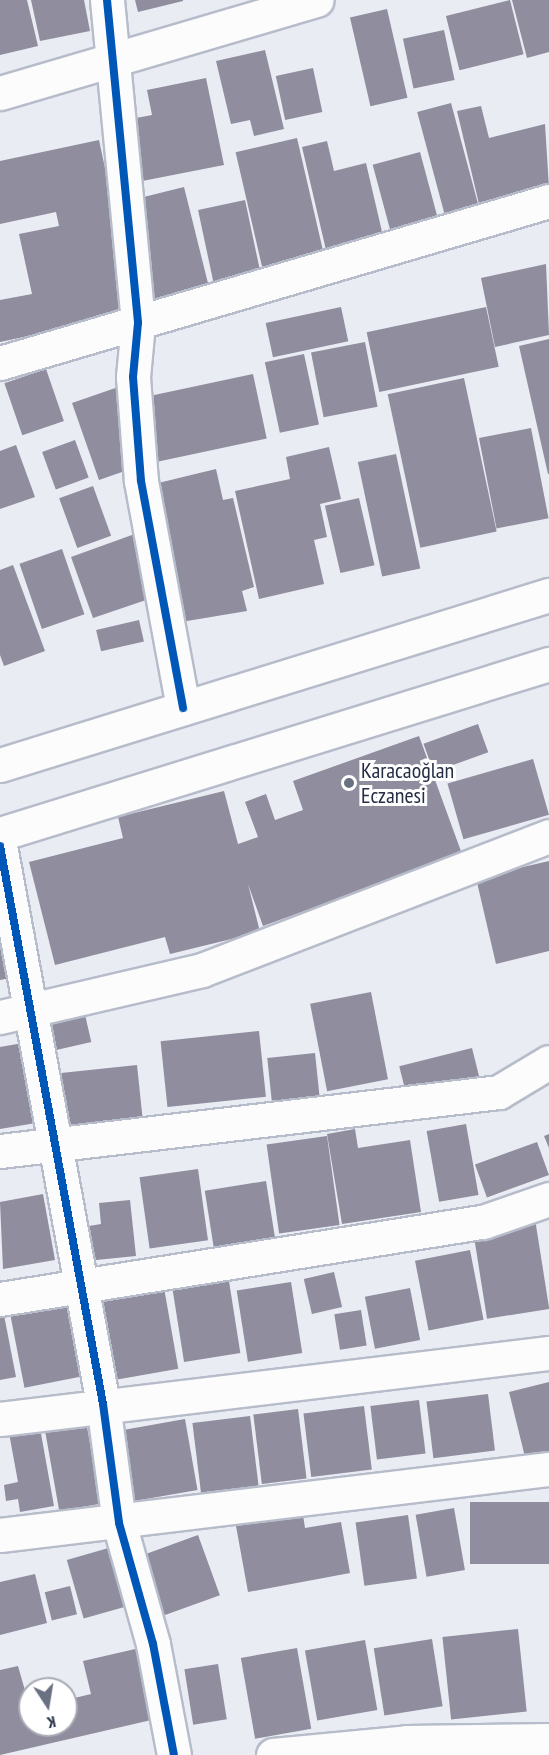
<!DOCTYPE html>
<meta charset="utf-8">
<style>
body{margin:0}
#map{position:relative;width:549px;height:1755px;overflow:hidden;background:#e9ecf3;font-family:"PT Sans Narrow",sans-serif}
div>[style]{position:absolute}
.building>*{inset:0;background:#8f8d9e;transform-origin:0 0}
.roads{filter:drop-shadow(2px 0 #b7bcca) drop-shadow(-2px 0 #b7bcca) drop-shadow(0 2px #b7bcca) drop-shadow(0 -2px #b7bcca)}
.minor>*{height:33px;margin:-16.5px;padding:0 16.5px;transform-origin:16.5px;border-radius:16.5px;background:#fcfcfd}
.major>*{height:33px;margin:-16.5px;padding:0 16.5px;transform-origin:16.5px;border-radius:16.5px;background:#fcfcfd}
.cycleway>*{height:8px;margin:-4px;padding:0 4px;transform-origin:4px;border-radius:4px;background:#0057b8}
.dots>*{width:16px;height:16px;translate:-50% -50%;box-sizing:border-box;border:3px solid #fff;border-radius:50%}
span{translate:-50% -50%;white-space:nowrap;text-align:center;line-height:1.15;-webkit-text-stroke:6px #fff;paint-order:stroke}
.poi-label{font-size:22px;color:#242d44}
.left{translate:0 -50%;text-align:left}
.north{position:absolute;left:18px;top:1677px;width:60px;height:60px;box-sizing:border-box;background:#fff;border:2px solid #a7abb4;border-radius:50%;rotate:168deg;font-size:16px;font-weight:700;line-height:24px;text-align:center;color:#242d44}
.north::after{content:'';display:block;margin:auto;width:21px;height:27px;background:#697081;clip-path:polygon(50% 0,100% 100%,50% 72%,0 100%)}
</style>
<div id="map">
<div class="building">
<i style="clip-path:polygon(0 0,27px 0,38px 46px,0 55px)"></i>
<i style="clip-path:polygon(31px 0,84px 0,90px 31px,40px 41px)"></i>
<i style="clip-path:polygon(135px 0,183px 0,183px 1px,138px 12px)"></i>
<i style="left:510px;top:0;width:56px;height:66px;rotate:76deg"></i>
<i style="clip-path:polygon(512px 0,549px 0,549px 52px,527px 58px)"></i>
<i style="left:387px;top:9px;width:91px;height:38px;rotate:77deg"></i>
<i style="left:444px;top:30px;width:51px;height:42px;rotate:78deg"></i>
<i style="clip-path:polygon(265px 50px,284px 129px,254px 136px,250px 120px,231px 124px,216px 61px)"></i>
<i style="left:313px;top:68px;width:45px;height:38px;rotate:78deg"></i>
<i style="clip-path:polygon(206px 78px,224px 165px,132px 183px,120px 121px,152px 115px,147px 90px)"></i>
<i style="left:451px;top:103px;width:112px;height:35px;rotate:75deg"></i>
<i style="clip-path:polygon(481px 106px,489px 138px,545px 124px,549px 188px,479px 204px,457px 111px)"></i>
<i style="left:297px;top:138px;width:118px;height:63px;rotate:77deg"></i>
<i style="clip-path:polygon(99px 140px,136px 313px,0 342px,0 300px,32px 294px,19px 234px,59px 226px,56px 212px,0 224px,0 161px)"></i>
<i style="clip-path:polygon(327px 141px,334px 171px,366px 163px,383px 236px,326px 250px,302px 147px)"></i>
<i style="left:420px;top:152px;width:71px;height:49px;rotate:75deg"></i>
<i style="left:184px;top:187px;width:106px;height:56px;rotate:76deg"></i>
<i style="left:245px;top:200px;width:75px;height:48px;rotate:78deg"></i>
<i style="clip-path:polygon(546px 264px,549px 335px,495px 347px,481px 278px)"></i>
<i style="left:341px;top:307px;width:35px;height:77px;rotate:78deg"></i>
<i style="left:486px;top:307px;width:61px;height:122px;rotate:78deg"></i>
<i style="clip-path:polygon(549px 339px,549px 474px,548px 474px,519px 346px)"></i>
<i style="left:365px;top:342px;width:66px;height:55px;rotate:79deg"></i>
<i style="left:304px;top:354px;width:72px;height:40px;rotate:78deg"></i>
<i style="left:46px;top:369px;width:55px;height:44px;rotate:71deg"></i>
<i style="left:253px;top:374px;width:66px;height:113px;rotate:78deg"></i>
<i style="left:464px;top:378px;width:157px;height:78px;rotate:78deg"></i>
<i style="clip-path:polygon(127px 384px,145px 464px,99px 480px,72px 403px)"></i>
<i style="left:531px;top:428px;width:92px;height:53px;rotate:79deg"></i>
<i style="left:75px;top:440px;width:40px;height:35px;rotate:70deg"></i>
<i style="clip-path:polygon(16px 445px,35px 497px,0 509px,0 451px)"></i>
<i style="clip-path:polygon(329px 447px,341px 499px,320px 504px,327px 537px,314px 540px,324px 584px,259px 599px,235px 491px,290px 479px,286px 457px)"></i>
<i style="left:396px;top:454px;width:117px;height:39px;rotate:78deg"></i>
<i style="clip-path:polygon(216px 469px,223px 500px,233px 498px,254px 587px,242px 591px,247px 611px,181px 622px,150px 485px)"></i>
<i style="left:93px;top:486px;width:53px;height:36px;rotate:70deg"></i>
<i style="left:359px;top:498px;width:69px;height:35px;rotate:77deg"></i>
<i style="clip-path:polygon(143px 531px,152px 598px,93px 618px,71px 557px)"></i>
<i style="left:62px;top:549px;width:69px;height:45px;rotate:71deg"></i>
<i style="clip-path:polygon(13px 565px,45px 651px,4px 666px,0 655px,0 570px)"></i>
<i style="left:139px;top:620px;width:22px;height:44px;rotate:77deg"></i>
<i style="left:478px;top:724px;width:30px;height:58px;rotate:70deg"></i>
<i style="clip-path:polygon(419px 736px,462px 854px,263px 926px,248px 884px,260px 932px,170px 954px,165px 937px,55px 965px,29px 862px,123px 838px,118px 817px,224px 791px,238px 844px,258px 837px,245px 802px,266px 794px,275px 820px,303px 810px,293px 781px)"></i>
<i style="left:533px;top:759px;width:58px;height:89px;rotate:74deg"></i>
<i style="clip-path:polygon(549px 861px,549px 951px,496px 964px,476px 878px)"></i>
<i style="clip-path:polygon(0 932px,11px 978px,0 980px)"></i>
<i style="left:371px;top:992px;width:89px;height:62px;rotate:79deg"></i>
<i style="left:83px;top:1006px;width:37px;height:37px;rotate:77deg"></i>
<i style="left:259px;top:1031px;width:66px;height:99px;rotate:84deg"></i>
<i style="clip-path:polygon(23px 1043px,36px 1123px,0 1129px,0 1047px)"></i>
<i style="left:472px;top:1048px;width:30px;height:75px;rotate:76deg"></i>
<i style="left:315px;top:1053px;width:49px;height:48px;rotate:84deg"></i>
<i style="left:137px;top:1065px;width:57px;height:86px;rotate:84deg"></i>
<i style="left:466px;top:1124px;width:72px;height:40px;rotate:80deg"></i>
<i style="clip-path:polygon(355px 1129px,358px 1148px,410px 1140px,421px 1212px,342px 1224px,327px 1134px)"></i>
<i style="clip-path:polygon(549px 1134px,549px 1148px,544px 1136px)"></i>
<i style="left:327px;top:1136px;width:90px;height:61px;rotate:82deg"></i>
<i style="left:537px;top:1142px;width:35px;height:66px;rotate:70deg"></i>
<i style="left:198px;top:1169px;width:72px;height:59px;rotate:82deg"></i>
<i style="left:266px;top:1181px;width:60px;height:62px;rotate:81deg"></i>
<i style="clip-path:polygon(43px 1194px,55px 1260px,3px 1269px,0 1202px)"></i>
<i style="clip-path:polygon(130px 1200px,136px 1256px,86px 1261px,83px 1227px,101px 1224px,99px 1203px)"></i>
<i style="left:535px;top:1219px;width:91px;height:63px;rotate:81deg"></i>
<i style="left:470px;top:1250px;width:71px;height:56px;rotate:79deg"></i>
<i style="left:334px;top:1272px;width:36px;height:31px;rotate:77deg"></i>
<i style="left:228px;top:1275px;width:79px;height:57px;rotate:81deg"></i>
<i style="left:163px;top:1282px;width:88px;height:69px;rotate:80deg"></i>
<i style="left:291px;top:1282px;width:72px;height:55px;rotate:81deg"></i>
<i style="left:410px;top:1288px;width:53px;height:46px;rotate:79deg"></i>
<i style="left:72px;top:1302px;width:75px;height:63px;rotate:79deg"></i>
<i style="left:361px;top:1310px;width:36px;height:27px;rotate:81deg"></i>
<i style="clip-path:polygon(0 1315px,4px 1315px,16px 1377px,0 1380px)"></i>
<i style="clip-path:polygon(549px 1382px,549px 1452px,525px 1457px,509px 1392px)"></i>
<i style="left:488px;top:1394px;width:57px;height:62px;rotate:83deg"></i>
<i style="left:419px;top:1400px;width:54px;height:49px;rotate:83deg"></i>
<i style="left:364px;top:1406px;width:64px;height:61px;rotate:83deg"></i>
<i style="left:298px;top:1409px;width:70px;height:45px;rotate:83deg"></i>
<i style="left:250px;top:1416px;width:70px;height:58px;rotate:83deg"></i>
<i style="left:185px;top:1419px;width:72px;height:67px;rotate:80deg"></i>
<i style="left:86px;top:1421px;width:84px;height:42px;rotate:80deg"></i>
<i style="clip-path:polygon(40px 1428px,54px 1506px,20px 1512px,18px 1499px,6px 1501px,4px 1485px,18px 1482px,9px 1433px)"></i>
<i style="left:549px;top:1502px;width:62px;height:79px;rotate:90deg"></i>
<i style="left:454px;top:1508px;width:63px;height:39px;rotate:80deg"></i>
<i style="clip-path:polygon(303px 1515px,305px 1528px,341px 1522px,350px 1573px,248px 1592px,236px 1526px)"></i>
<i style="left:408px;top:1515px;width:64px;height:53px;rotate:82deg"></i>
<i style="left:198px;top:1535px;width:64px;height:65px;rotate:70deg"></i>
<i style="left:112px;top:1547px;width:61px;height:47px;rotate:74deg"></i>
<i style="clip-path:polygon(35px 1574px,47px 1623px,0 1635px,0 1582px)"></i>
<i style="left:70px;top:1586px;width:29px;height:26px;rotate:76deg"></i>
<i style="left:518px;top:1629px;width:83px;height:76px;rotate:84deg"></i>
<i style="left:432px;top:1639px;width:68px;height:59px;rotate:81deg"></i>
<i style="left:365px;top:1640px;width:71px;height:61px;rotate:80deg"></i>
<i style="clip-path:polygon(144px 1647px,160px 1718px,0 1755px,0 1670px,18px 1666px,30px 1708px,30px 1725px,66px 1725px,66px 1700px,91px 1694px,83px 1661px)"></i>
<i style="left:297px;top:1648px;width:82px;height:57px;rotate:80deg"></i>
<i style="left:218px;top:1664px;width:56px;height:34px;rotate:81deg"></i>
</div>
<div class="roads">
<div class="minor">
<i style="left:107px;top:0;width:324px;rotate:84.5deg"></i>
<i style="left:138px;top:323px;width:54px;rotate:95.3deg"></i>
<i style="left:133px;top:377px;width:104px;rotate:85.6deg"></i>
<i style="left:141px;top:481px;width:231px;rotate:79.5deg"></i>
<i style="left:0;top:93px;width:330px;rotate:-16.4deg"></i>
<i style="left:0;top:363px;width:572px;rotate:-16.44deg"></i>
<i style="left:0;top:846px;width:567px;rotate:79.54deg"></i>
<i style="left:103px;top:1404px;width:120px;rotate:82.3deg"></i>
<i style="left:119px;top:1523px;width:126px;rotate:74.3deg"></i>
<i style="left:153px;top:1644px;width:113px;rotate:79.3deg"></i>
<i style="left:0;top:1017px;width:207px;rotate:-13.1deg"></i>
<i style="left:202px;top:970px;width:372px;rotate:-21.1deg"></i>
<i style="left:0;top:1151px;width:502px;rotate:-6.74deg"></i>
<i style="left:499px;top:1092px;width:58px;rotate:-31deg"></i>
<i style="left:0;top:1299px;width:489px;rotate:-9.1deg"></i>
<i style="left:483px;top:1222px;width:70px;rotate:-19.2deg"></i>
<i style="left:0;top:1419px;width:553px;rotate:-6.86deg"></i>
<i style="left:0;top:1535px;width:553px;rotate:-6.86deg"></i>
<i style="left:273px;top:1755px;width:135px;rotate:-5.5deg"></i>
<i style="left:407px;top:1742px;width:142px;rotate:-0.8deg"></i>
</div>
<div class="major">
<i style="left:0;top:765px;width:575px;rotate:-17.21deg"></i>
<i style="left:0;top:834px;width:575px;rotate:-17.21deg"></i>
</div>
</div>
<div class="cycleway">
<i style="left:107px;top:0;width:324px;rotate:84.5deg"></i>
<i style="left:138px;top:323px;width:54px;rotate:95.3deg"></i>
<i style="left:133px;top:377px;width:104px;rotate:85.6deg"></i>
<i style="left:141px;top:481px;width:231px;rotate:79.5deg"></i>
<i style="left:0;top:846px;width:567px;rotate:79.54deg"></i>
<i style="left:103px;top:1404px;width:120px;rotate:82.3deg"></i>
<i style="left:119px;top:1523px;width:126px;rotate:74.3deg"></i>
<i style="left:153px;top:1644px;width:113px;rotate:79.3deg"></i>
</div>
<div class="dots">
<i style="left:349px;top:783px;background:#697081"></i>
</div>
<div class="poi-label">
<span class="left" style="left:361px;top:783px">Karacaoğlan<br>Eczanesi</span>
</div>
<div class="north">K</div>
</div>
